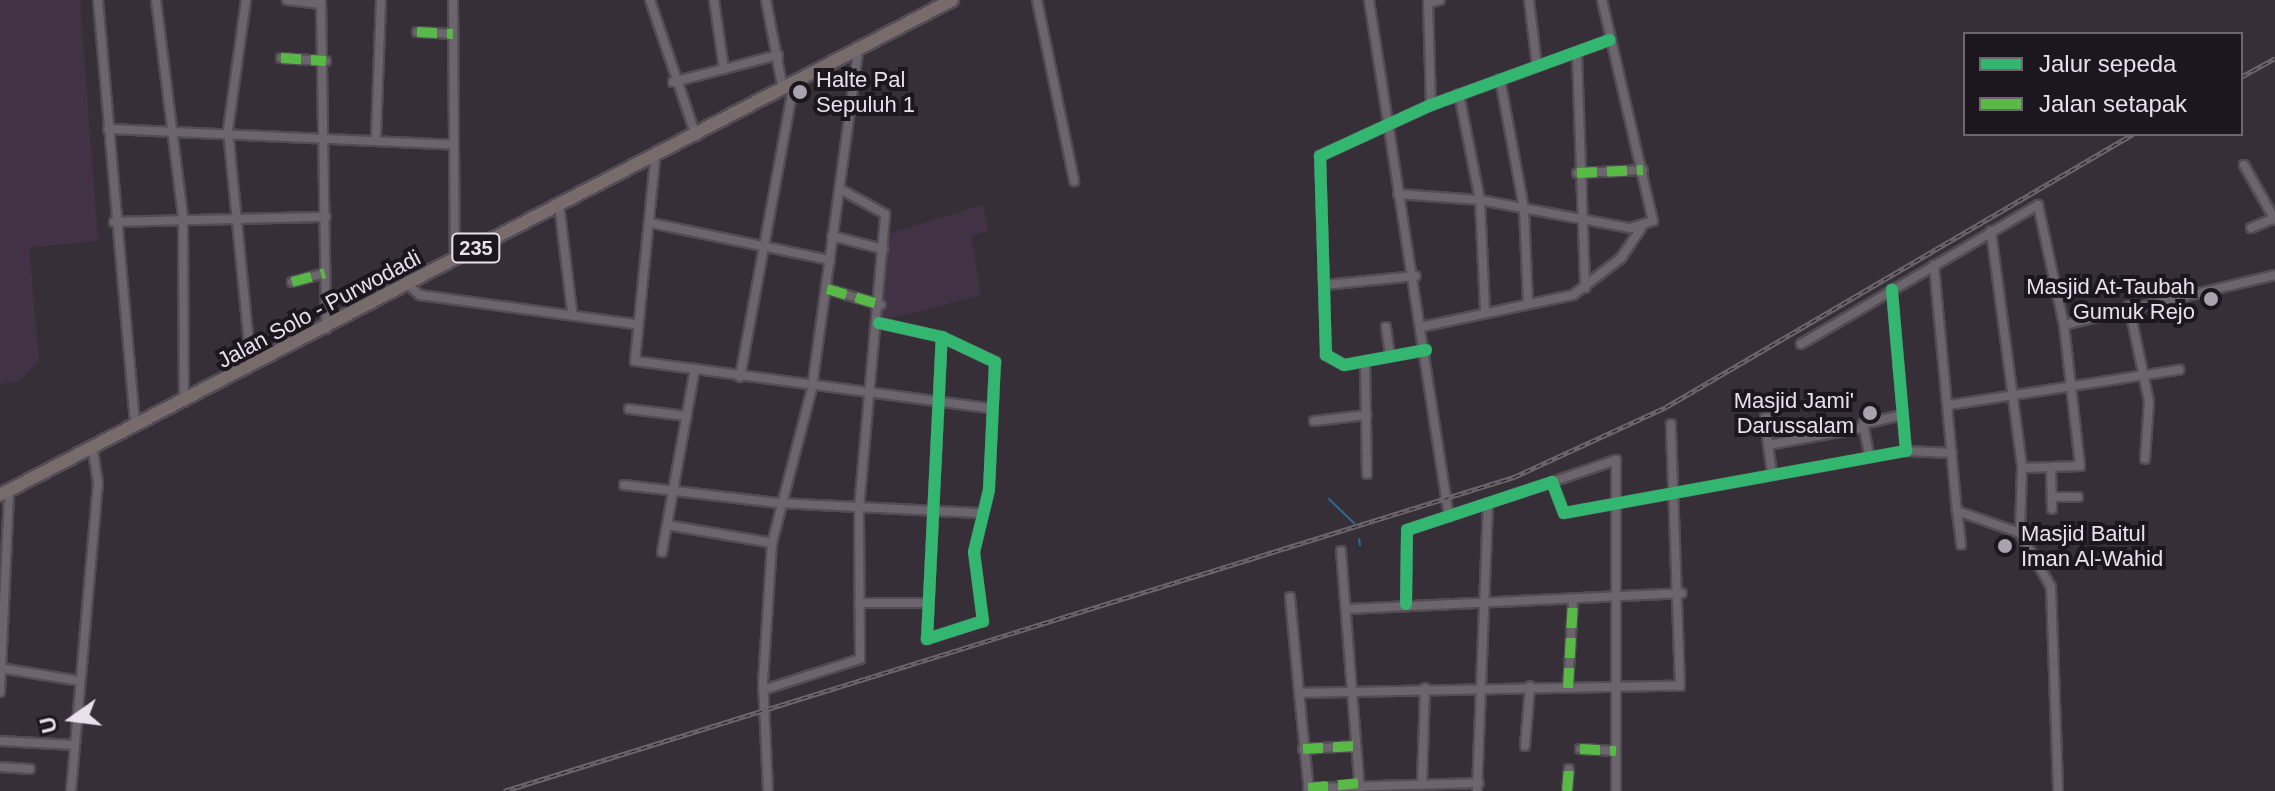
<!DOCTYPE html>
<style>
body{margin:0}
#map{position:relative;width:2275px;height:791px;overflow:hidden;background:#362f38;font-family:Arial,sans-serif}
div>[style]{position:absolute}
.built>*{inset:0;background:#423246}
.stream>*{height:2px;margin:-1px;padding:0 1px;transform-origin:1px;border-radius:1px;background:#2c6b8f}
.roads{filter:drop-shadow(2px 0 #524c54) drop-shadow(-2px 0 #524c54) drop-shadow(0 2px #524c54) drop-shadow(0 -2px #524c54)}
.street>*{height:8px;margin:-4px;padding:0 4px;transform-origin:4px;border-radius:4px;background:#6c656d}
.primary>*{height:12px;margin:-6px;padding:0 6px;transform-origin:6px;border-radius:6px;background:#776b6b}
.rail>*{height:5px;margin-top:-2.5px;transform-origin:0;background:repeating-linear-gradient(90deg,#1c161e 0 6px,#6b656b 0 12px);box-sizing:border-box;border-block:2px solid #6b656b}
.quiet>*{height:10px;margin-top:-5px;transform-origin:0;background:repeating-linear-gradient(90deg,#58b947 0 20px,transparent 0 30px)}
.cycleway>*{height:12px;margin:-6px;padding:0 6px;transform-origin:6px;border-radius:6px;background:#33b770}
.dots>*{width:22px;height:22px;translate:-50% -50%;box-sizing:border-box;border:4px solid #1c161e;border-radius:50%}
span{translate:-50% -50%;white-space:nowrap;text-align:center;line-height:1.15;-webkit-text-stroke:8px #1c161e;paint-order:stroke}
.shield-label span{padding:2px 6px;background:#1c161e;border:2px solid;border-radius:6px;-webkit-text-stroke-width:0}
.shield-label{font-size:20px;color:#e9e0eb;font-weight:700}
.poi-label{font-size:22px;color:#e9e0eb}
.left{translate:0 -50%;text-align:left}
.right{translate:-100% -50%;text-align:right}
.street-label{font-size:22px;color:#e9e0eb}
.legend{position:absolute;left:1963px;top:32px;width:280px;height:104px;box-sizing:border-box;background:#1c161e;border:2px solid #6e6770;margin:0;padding:10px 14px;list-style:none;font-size:24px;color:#e9e0eb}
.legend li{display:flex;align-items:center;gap:16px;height:40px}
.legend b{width:40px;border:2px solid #6e6770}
.north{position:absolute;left:32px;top:679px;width:80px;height:80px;-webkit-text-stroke:6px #1c161e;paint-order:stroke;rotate:256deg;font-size:22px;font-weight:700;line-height:32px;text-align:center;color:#e9e0eb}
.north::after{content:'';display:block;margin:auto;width:28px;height:36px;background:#e9e0eb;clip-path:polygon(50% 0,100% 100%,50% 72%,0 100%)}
</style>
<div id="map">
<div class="built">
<i style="clip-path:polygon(0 0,80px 0,98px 241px,29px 247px,39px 360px,20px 381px,0 384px)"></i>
<i style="clip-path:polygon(983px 205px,988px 231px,971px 236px,981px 295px,873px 323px,881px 236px)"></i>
</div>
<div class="stream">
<i style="left:1329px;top:499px;width:35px;rotate:44deg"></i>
<i style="left:1359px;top:539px;width:6px;rotate:81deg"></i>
</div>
<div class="roads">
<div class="street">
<i style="left:98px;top:0;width:428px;rotate:85deg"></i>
<i style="left:156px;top:0;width:219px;rotate:82.9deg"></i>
<i style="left:183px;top:217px;width:185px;rotate:89.7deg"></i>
<i style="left:246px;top:0;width:131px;rotate:97.9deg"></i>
<i style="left:228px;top:130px;width:237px;rotate:84.4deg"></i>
<i style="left:287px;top:0;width:34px;rotate:7deg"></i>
<i style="left:321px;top:0;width:329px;rotate:89.1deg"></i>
<i style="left:453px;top:0;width:260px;rotate:89.6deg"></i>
<i style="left:650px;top:0;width:144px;rotate:71.3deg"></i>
<i style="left:714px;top:0;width:70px;rotate:81.8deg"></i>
<i style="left:724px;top:69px;width:56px;rotate:-14.5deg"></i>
<i style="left:766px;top:0;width:92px;rotate:79.3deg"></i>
<i style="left:1037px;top:0;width:185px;rotate:78.4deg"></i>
<i style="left:1369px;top:0;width:523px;rotate:81.2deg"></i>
<i style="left:1428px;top:0;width:105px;rotate:88.4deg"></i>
<i style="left:1529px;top:0;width:66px;rotate:83.1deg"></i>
<i style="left:1428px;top:3px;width:12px;rotate:-14deg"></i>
<i style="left:417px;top:32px;width:36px;rotate:3deg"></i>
<i style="left:1577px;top:54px;width:234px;rotate:88deg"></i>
<i style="left:281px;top:58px;width:45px;rotate:3.8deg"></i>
<i style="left:1500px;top:79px;width:131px;rotate:79.5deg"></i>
<i style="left:1524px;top:208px;width:94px;rotate:87.6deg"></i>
<i style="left:673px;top:82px;width:53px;rotate:-14.3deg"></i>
<i style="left:1459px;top:94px;width:108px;rotate:78.8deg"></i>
<i style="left:1480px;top:200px;width:111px;rotate:87.4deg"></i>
<i style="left:108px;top:129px;width:346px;rotate:2.6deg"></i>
<i style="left:376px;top:136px;width:136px;rotate:-87.9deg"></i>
<i style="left:655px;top:160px;width:202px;rotate:95.7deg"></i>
<i style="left:635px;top:361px;width:356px;rotate:7.6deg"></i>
<i style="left:2244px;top:165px;width:63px;rotate:60.6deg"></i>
<i style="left:1577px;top:173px;width:66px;rotate:-2.6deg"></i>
<i style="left:1398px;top:194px;width:82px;rotate:4.2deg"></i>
<i style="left:1480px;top:200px;width:153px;rotate:10.6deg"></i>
<i style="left:1630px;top:228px;width:24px;rotate:-17deg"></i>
<i style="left:1653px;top:221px;width:227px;rotate:-103deg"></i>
<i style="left:559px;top:204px;width:108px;rotate:83.1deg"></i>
<i style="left:114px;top:222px;width:212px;rotate:-1.4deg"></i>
<i style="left:651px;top:223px;width:183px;rotate:11.7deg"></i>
<i style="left:2251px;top:228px;width:23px;rotate:-23deg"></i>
<i style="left:1991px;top:231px;width:239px;rotate:82.5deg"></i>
<i style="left:2022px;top:468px;width:65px;rotate:91.8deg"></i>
<i style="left:832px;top:236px;width:53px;rotate:14.3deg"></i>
<i style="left:1934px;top:265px;width:247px;rotate:84.7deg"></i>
<i style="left:1957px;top:511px;width:67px;rotate:19.2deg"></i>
<i style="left:2020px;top:533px;width:62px;rotate:60.1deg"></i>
<i style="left:2051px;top:587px;width:204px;rotate:88deg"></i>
<i style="left:292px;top:282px;width:34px;rotate:-15deg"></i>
<i style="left:408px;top:285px;width:16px;rotate:40deg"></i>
<i style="left:420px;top:295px;width:216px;rotate:7.7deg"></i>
<i style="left:1324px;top:285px;width:92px;rotate:-5.6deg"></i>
<i style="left:827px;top:289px;width:56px;rotate:16.5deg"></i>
<i style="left:2129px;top:306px;width:98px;rotate:78.2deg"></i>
<i style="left:2149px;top:402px;width:57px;rotate:94deg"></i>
<i style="left:879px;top:323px;width:65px;rotate:12.5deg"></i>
<i style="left:942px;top:337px;width:59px;rotate:25.3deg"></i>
<i style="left:995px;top:362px;width:128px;rotate:92.7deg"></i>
<i style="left:989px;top:490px;width:64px;rotate:103.6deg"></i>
<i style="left:974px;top:552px;width:70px;rotate:82.6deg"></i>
<i style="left:983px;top:621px;width:59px;rotate:162.2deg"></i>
<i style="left:927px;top:639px;width:302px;rotate:-87.2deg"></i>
<i style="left:2064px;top:325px;width:217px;rotate:-13.3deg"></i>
<i style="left:1386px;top:327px;width:29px;rotate:82deg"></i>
<i style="left:1421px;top:327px;width:155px;rotate:-11.9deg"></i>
<i style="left:1573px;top:295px;width:61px;rotate:-37.6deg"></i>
<i style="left:1621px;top:258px;width:36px;rotate:-56deg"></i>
<i style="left:1801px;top:344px;width:275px;rotate:-30.4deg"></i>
<i style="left:2038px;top:205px;width:123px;rotate:77.8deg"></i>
<i style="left:2064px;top:325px;width:142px;rotate:83.5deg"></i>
<i style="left:2080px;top:466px;width:58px;rotate:178deg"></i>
<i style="left:1426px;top:350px;width:83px;rotate:169.6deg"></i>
<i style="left:1344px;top:365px;width:21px;rotate:-151deg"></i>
<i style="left:1326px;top:355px;width:199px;rotate:-91.7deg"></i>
<i style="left:1320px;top:156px;width:122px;rotate:-24.7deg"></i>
<i style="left:1431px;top:105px;width:190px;rotate:-20deg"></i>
<i style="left:1365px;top:362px;width:112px;rotate:89deg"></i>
<i style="left:740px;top:377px;width:295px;rotate:-79.6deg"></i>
<i style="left:1949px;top:405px;width:233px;rotate:-8.7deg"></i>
<i style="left:629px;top:409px;width:58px;rotate:6.9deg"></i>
<i style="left:1314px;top:421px;width:53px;rotate:-6.5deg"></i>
<i style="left:1768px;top:445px;width:27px;rotate:-96deg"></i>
<i style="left:1765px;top:418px;width:9px;rotate:-6deg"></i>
<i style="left:1906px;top:451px;width:46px;rotate:2.5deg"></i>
<i style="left:1869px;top:454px;width:31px;rotate:-101deg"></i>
<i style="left:1863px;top:424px;width:40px;rotate:-13deg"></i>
<i style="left:2051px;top:469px;width:40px;rotate:88.6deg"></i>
<i style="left:1772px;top:473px;width:28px;rotate:-98deg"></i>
<i style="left:1768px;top:445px;width:96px;rotate:-10.3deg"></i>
<i style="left:1552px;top:482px;width:68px;rotate:-19deg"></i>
<i style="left:1616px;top:460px;width:331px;rotate:90deg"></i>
<i style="left:624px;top:485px;width:155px;rotate:6.7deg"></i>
<i style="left:778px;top:503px;width:200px;rotate:2.9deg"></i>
<i style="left:2052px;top:497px;width:26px"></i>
<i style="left:1957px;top:511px;width:34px;rotate:83deg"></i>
<i style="left:667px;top:525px;width:107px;rotate:9.7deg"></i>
<i style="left:1341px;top:551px;width:241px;rotate:85.5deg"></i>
<i style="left:662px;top:552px;width:186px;rotate:-79.8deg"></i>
<i style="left:1290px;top:597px;width:96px;rotate:84.6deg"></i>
<i style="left:859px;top:603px;width:68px"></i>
<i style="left:1406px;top:604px;width:74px;rotate:-89.2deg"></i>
<i style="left:1407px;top:530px;width:153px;rotate:-18.3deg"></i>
<i style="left:1552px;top:482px;width:33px;rotate:69deg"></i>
<i style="left:1564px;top:513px;width:348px;rotate:-10.3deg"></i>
<i style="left:1906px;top:451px;width:162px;rotate:-95deg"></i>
<i style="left:1347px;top:609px;width:335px;rotate:-2.7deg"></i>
<i style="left:0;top:668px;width:81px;rotate:9.2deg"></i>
<i style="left:1568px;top:688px;width:88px;rotate:-86.7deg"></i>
<i style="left:763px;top:690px;width:102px;rotate:-17.7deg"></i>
<i style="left:860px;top:659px;width:151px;rotate:-90.4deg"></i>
<i style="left:859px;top:508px;width:295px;rotate:-84.9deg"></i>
<i style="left:885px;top:214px;width:51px;rotate:-150.9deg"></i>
<i style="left:0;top:692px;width:201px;rotate:-87.4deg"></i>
<i style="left:0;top:741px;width:75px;rotate:3.1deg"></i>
<i style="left:1525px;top:746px;width:60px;rotate:-85.2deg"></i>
<i style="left:1303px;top:749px;width:53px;rotate:-3.2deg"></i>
<i style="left:1580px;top:749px;width:36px;rotate:3deg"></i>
<i style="left:0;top:767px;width:30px;rotate:4deg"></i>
<i style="left:1422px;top:784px;width:96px;rotate:-88.2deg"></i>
<i style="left:1308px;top:788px;width:171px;rotate:-1.7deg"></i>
<i style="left:71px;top:791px;width:309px;rotate:-85deg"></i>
<i style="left:98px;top:483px;width:30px;rotate:-99deg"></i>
<i style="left:768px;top:791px;width:109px;rotate:-92.6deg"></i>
<i style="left:763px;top:682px;width:139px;rotate:-86.3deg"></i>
<i style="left:772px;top:543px;width:160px;rotate:-75.5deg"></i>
<i style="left:812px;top:388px;width:337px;rotate:-82.2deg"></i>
<i style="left:1309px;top:791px;width:99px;rotate:-95.8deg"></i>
<i style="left:1299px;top:693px;width:381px;rotate:-1.1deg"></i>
<i style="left:1680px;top:686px;width:262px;rotate:-92deg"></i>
<i style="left:1477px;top:791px;width:286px;rotate:-87.8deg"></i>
<i style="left:1567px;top:791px;width:22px;rotate:-85deg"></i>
</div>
<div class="primary">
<i style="left:0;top:495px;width:1073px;rotate:-27.47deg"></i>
</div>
</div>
<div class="rail">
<i style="left:2241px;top:77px;width:39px;rotate:-29deg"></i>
<i style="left:504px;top:791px;width:1058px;rotate:-17.27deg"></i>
<i style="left:1514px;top:477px;width:167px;rotate:-24.7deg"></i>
<i style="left:1666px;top:407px;width:541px;rotate:-30.31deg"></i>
</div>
<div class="quiet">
<i style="left:417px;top:32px;width:36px;rotate:3deg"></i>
<i style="left:281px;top:58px;width:45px;rotate:3.8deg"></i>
<i style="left:1577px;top:173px;width:66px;rotate:-2.6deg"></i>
<i style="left:292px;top:282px;width:34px;rotate:-15deg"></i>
<i style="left:827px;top:289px;width:56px;rotate:16.5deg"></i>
<i style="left:1568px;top:688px;width:88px;rotate:-86.7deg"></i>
<i style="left:1303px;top:749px;width:53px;rotate:-3.2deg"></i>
<i style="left:1580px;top:749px;width:36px;rotate:3deg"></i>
<i style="left:1308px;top:788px;width:52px;rotate:-5.5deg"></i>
<i style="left:1567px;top:791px;width:22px;rotate:-85deg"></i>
</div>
<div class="cycleway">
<i style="left:879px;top:323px;width:65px;rotate:12.5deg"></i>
<i style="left:942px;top:337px;width:59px;rotate:25.3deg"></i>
<i style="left:995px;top:362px;width:128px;rotate:92.7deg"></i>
<i style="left:989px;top:490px;width:64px;rotate:103.6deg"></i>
<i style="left:974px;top:552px;width:70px;rotate:82.6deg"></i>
<i style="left:983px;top:621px;width:59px;rotate:162.2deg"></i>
<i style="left:927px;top:639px;width:302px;rotate:-87.2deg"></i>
<i style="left:1426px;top:350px;width:83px;rotate:169.6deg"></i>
<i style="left:1344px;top:365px;width:21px;rotate:-151deg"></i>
<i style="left:1326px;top:355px;width:199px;rotate:-91.7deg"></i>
<i style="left:1320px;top:156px;width:122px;rotate:-24.7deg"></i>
<i style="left:1431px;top:105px;width:190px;rotate:-20deg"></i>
<i style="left:1406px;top:604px;width:74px;rotate:-89.2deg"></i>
<i style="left:1407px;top:530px;width:153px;rotate:-18.3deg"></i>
<i style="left:1552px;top:482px;width:33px;rotate:69deg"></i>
<i style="left:1564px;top:513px;width:348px;rotate:-10.3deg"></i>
<i style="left:1906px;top:451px;width:162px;rotate:-95deg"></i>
</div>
<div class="dots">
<i style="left:800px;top:92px;background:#aaa2ac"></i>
<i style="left:2211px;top:299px;background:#aaa2ac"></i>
<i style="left:1870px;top:413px;background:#aaa2ac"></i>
<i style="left:2005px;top:546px;background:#aaa2ac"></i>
</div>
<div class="shield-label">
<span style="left:476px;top:248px">235</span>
</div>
<div class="poi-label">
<span class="left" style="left:816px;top:92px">Halte Pal<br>Sepuluh 1</span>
<span class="right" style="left:2195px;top:299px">Masjid At-Taubah<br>Gumuk Rejo</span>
<span class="right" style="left:1854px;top:413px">Masjid Jami'<br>Darussalam</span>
<span class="left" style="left:2021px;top:546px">Masjid Baitul<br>Iman Al-Wahid</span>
</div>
<div class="street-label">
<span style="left:319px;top:309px;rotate:-28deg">Jalan Solo - Purwodadi</span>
</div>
<ul class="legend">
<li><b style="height:10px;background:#33b770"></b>Jalur sepeda</li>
<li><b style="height:10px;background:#58b947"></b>Jalan setapak</li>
</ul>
<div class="north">U</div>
</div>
